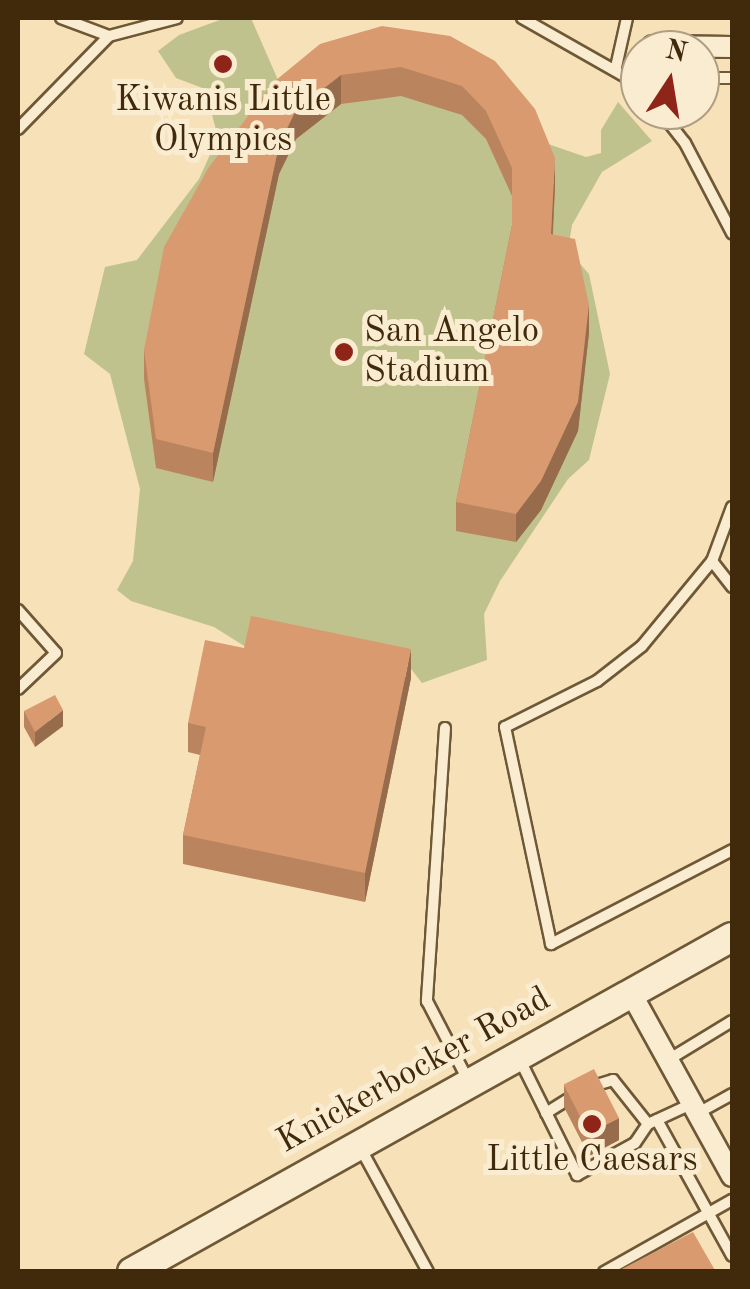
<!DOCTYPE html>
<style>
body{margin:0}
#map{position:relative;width:750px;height:1289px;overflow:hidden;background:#f7e1b8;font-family:"Old Standard TT",serif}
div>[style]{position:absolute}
.green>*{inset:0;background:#c0c28d}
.roads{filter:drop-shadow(2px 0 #6e5836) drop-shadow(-2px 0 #6e5836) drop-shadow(0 2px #6e5836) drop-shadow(0 -2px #6e5836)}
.lane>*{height:10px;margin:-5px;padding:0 5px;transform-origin:5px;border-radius:5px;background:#faecd1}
.street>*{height:20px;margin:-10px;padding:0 10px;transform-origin:10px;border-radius:10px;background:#faecd1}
.secondary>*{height:28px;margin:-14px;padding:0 14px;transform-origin:14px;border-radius:14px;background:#faecd1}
.wall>*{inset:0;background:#ba845f}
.shaded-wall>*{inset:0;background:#976c4d}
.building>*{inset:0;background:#d89a6e;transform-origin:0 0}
.dots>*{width:28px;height:28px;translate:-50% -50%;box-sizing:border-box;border:5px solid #faecd1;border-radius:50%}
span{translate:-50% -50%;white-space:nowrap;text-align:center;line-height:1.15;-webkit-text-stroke:10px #faecd1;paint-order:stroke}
.poi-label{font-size:35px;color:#402a0b}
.left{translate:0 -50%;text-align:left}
.street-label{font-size:35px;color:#402a0b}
.frame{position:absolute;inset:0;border:20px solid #402a0b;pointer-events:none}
.north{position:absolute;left:620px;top:30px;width:100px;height:100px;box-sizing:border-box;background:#faecd1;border:2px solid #b09e82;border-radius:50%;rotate:12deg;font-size:28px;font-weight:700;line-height:40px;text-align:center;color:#402a0b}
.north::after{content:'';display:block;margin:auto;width:35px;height:45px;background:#8f2418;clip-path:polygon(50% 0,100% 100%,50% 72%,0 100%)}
</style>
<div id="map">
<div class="green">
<i style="clip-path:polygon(225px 18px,251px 18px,278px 80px,308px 62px,586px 157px,601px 153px,601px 130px,618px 102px,652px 141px,602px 172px,572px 225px,568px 250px,589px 274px,610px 374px,589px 460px,568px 479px,500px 581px,484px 614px,487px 660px,422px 683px,401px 656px,249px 649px,214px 627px,131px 601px,117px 590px,133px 561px,140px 489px,110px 374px,84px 354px,105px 267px,137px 260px,199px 179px,218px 137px,205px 89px,176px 78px,158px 51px,179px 35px)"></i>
</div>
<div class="roads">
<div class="lane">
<i style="left:61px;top:18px;width:51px;rotate:20.6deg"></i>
<i style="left:109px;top:36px;width:70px;rotate:-14.8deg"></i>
<i style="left:522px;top:18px;width:136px;rotate:29.6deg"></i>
<i style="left:616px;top:67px;width:50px;rotate:-77.3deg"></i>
<i style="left:700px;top:78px;width:32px"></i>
<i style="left:659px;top:110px;width:42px;rotate:51.8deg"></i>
<i style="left:685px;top:143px;width:102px;rotate:62.4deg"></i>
<i style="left:18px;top:129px;width:130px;rotate:-45.6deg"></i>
<i style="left:732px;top:507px;width:58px;rotate:110.3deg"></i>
<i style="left:712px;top:561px;width:110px;rotate:129.5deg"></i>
<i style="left:642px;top:646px;width:57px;rotate:142.1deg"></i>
<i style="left:597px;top:681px;width:103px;rotate:153.4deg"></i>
<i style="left:505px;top:727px;width:222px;rotate:78deg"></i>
<i style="left:551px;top:944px;width:204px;rotate:-27.4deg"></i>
<i style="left:712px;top:561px;width:33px;rotate:52deg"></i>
<i style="left:18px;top:610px;width:57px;rotate:48.5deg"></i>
<i style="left:56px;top:653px;width:52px;rotate:136.5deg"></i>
<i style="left:445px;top:728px;width:274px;rotate:93.8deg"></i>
<i style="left:427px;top:1001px;width:91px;rotate:62.6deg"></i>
<i style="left:519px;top:1058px;width:131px;rotate:63.6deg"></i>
<i style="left:577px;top:1175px;width:66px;rotate:-28.9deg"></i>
<i style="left:635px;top:1143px;width:23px;rotate:-56deg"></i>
<i style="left:648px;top:1124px;width:47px;rotate:-24.9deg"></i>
<i style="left:668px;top:1060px;width:75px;rotate:-31.4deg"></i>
<i style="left:590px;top:1087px;width:24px;rotate:-17deg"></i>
<i style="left:613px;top:1080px;width:56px;rotate:51.5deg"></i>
<i style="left:546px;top:1113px;width:34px;rotate:-32deg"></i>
<i style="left:698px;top:1113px;width:39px;rotate:-29deg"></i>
<i style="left:657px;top:1120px;width:155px;rotate:61.1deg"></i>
<i style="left:361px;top:1149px;width:140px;rotate:61.4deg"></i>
<i style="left:604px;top:1272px;width:147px;rotate:-29.4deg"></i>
</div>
<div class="street">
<i style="left:653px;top:46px;width:79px;rotate:0.7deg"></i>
<i style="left:631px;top:993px;width:209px;rotate:61.1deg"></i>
</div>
<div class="secondary">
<i style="left:132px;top:1272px;width:687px;rotate:-29.18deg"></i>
</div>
</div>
<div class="wall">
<i style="clip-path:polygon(450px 36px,555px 186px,553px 234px,589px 333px,578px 431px,541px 510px,516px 542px,456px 531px,456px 502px,512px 225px,512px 196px,486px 139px,462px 115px,401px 96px,341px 104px,296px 139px,279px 174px,213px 482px,156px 468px,144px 379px,144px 350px,275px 81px)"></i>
<i style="clip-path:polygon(244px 648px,411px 678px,365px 902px,183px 864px,183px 835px,200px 755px,188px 752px,188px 723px)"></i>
<i style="clip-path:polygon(24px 711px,63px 726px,35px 747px,24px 727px)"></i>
<i style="clip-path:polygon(564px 1085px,619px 1140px,589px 1156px,564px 1107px)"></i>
</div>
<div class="shaded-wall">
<i style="clip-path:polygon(341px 75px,341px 104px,296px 139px,279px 174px,213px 482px,213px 453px,279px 145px,296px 110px)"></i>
<i style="clip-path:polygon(555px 158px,555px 186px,551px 263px,551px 234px)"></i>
<i style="clip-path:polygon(589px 305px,589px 333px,578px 431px,541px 510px,516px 542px,516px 514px)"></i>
<i style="clip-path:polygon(411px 649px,411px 678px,365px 902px,365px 873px)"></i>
<i style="clip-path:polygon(63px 710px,63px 726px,35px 747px,35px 732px)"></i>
<i style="clip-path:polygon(619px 1118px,619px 1140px,589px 1156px,589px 1133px)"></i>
</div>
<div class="building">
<i style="clip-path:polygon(382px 26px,450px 36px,495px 61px,535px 109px,555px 158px,551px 234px,575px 239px,589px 305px,578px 402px,541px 481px,516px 514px,456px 502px,512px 225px,512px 168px,486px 111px,462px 86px,401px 67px,341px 75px,296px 110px,279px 145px,213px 453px,156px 439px,144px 350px,164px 247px,209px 167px,275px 81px,320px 44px)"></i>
<i style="clip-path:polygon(251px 616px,411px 649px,365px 873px,183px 835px,206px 727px,188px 723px,205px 640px,244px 648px)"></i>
<i style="clip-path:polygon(55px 695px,63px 710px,35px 732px,24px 711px)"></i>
<i style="left:594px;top:1069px;width:55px;height:34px;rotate:63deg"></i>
<i style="clip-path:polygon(693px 1232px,716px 1272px,616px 1272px)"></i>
</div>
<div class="dots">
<i style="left:223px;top:64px;background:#8f2418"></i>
<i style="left:344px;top:352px;background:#8f2418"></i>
<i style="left:592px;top:1124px;background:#8f2418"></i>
</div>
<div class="poi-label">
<span style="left:223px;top:121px">Kiwanis Little<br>Olympics</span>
<span class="left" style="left:364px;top:352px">San Angelo<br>Stadium</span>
<span style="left:592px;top:1161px">Little Caesars</span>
</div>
<div class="street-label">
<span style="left:414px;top:1071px;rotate:-29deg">Knickerbocker Road</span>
</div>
<div class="frame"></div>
<div class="north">N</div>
</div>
